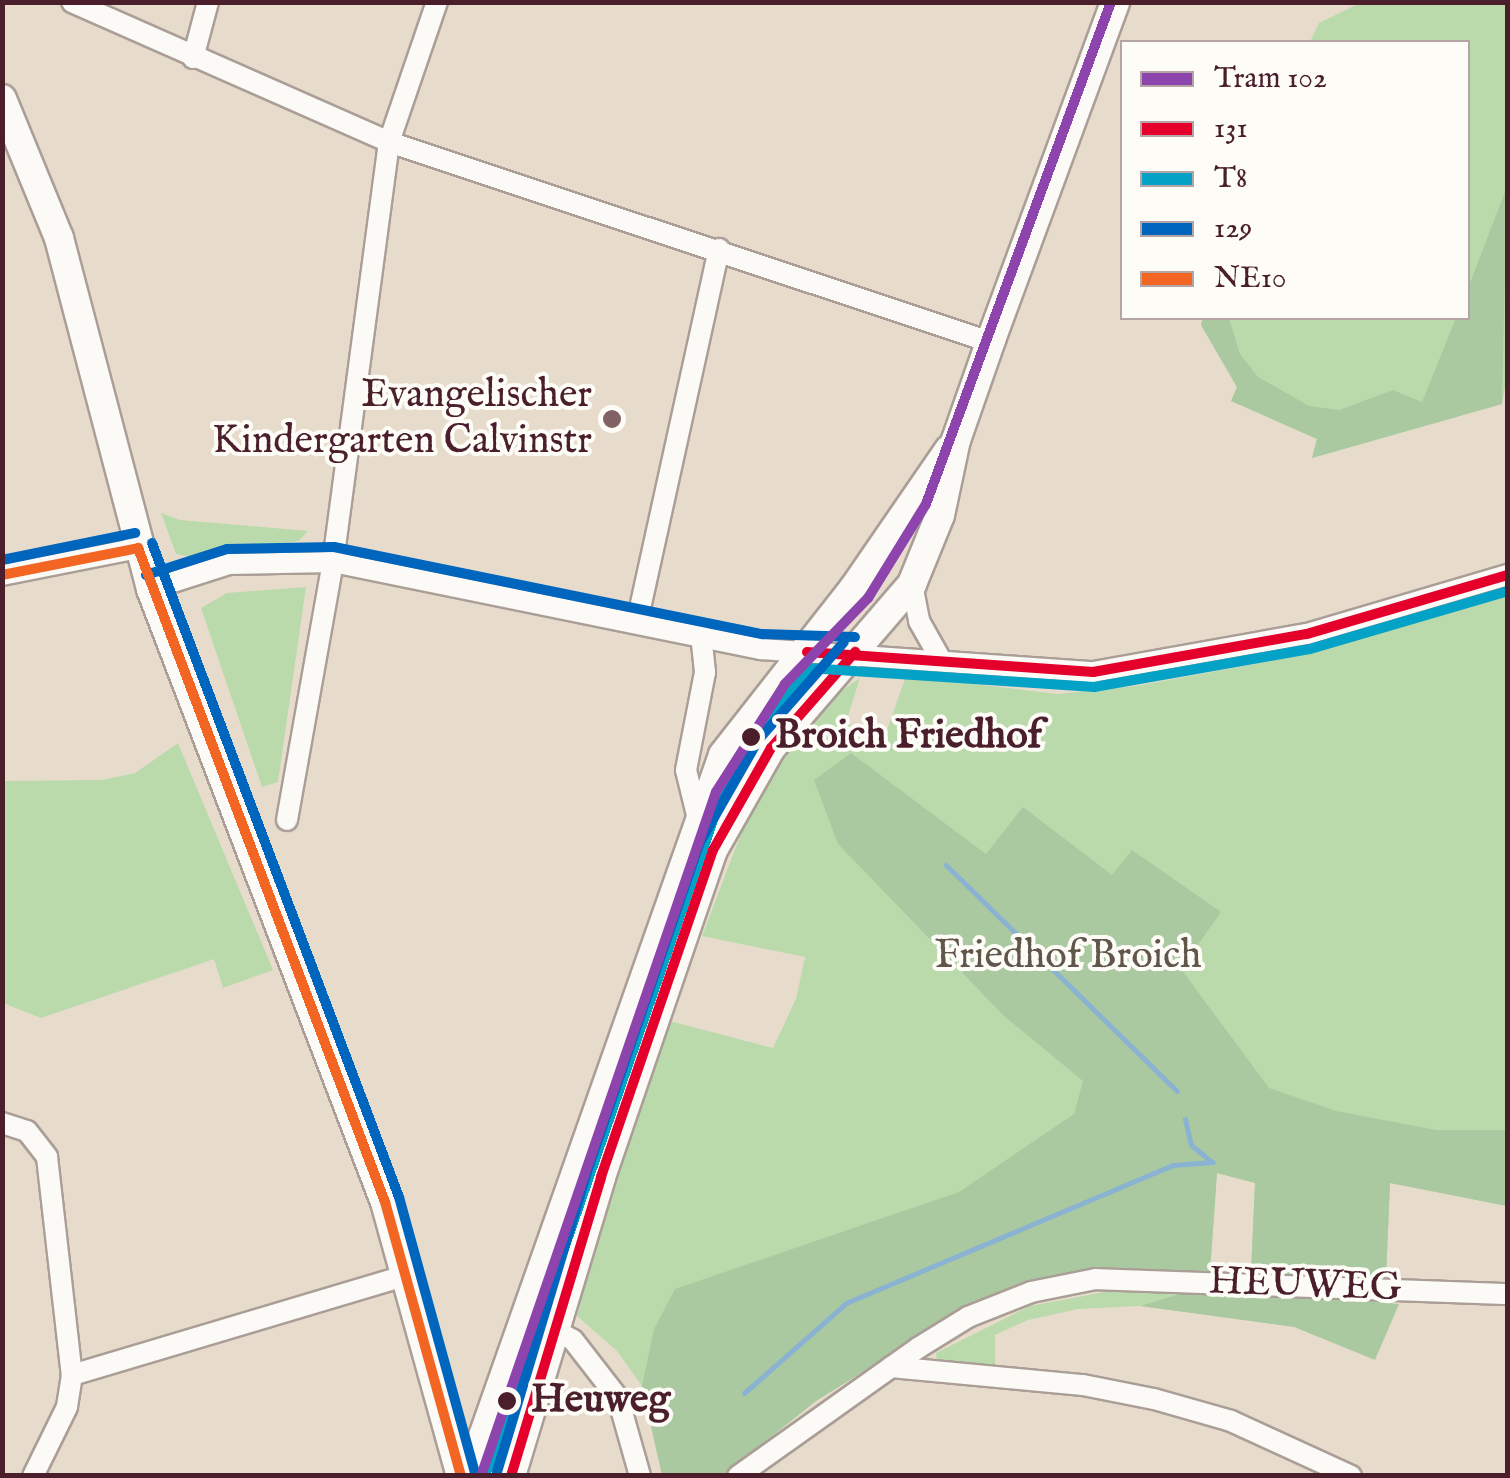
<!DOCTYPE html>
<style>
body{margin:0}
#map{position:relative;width:1510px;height:1478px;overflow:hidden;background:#e7dccc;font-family:"IM FELL English",serif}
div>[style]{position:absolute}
.green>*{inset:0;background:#badaac}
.forest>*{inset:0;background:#aac9a0}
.stream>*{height:5px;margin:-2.5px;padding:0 2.5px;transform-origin:2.5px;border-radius:2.5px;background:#8ab3d2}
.roads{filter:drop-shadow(2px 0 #aa9e97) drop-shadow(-2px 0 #aa9e97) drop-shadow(0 2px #aa9e97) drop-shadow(0 -2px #aa9e97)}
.minor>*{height:20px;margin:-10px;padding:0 10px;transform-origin:10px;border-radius:10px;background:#fbfaf7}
.secondary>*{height:28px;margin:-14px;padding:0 14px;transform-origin:14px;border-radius:14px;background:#fbfaf7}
.tram>*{height:2.5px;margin:-1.25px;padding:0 1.25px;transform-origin:1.25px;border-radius:1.25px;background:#b9b2b2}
.bus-1>*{height:10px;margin:-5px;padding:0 5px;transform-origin:5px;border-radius:5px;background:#e4002b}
.bus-2>*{height:10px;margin:-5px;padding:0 5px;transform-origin:5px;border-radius:5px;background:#04a2c6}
.bus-3>*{height:10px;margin:-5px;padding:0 5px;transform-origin:5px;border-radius:5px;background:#0065bd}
.bus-4>*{height:10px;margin:-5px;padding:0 5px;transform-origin:5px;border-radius:5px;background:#f26522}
.tram-1>*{height:10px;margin:-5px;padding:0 5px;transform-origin:5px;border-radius:5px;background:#8e44ad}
.dots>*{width:28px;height:28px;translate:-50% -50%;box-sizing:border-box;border:5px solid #fdfcf7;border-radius:50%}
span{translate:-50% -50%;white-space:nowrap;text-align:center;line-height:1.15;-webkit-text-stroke:8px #fdfcf7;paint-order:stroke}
.poi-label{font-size:40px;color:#4a1f2b}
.right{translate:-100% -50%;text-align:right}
.stop-label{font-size:40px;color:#4a1f2b;font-weight:700}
.left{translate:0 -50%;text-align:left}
.park-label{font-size:40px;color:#60574a}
.street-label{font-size:40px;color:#4a1f2b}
.frame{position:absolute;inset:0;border:5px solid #4a1f2b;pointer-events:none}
.legend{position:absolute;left:1120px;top:40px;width:350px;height:280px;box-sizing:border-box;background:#fdfcf7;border:2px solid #b5a4a5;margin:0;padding:12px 18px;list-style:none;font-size:30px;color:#4a1f2b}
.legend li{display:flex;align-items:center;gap:20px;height:50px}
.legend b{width:50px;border:2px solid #b5a4a5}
</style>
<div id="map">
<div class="green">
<i style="clip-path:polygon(1360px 3px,1507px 3px,1508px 370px,1502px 404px,1312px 458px,1317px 439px,1231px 401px,1237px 387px,1201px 325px,1203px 318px,1468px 318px,1468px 42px,1310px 42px,1319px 23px)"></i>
<i style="clip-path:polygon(161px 513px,180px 520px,308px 531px,299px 541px,192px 557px,176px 554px)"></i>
<i style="clip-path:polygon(306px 587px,278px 782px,262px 787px,201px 608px,227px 593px)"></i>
<i style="clip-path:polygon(1507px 591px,1507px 1206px,1390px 1183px,1386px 1278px,1251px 1273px,1255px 1183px,1217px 1173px,1210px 1272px,1086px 1271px,967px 1307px,816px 1401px,723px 1475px,662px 1475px,642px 1386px,617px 1351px,577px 1316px,607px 1203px,666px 1033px,662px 1019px,773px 1048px,796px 999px,805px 957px,702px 936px,758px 789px,831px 698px,860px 678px,846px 722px,881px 747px,906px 676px,1057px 694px,1136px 686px,1266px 662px)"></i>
<i style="clip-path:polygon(178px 743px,273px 970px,223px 988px,214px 959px,41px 1018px,3px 1003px,3px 781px,102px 780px,135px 773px)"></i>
<i style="clip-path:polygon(1126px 1288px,1189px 1291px,1140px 1306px,1078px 1309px,1028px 1320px,995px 1335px,995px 1368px,937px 1364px,936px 1353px,1030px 1306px)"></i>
</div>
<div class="forest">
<i style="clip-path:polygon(1507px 187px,1502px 404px,1312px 458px,1317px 439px,1231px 401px,1237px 387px,1201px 325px,1203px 318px,1229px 318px,1240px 354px,1258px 377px,1309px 406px,1339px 410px,1393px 390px,1422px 402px,1456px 318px,1468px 318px,1468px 288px)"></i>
<i style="clip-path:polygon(851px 753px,986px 854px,1023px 807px,1112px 875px,1132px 850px,1221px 912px,1181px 969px,1269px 1088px,1336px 1111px,1436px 1130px,1507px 1130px,1507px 1206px,1390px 1183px,1386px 1278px,1251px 1273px,1255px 1183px,1217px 1173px,1210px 1272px,1086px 1271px,967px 1307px,816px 1401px,723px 1475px,662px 1475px,642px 1386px,654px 1329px,675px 1289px,959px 1192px,1074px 1114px,1083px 1081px,1004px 1016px,838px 844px,814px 780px)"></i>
<i style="clip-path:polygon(1189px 1291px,1350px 1299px,1399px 1304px,1375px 1360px,1294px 1327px,1140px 1306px)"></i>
</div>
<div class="stream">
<i style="left:946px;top:865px;width:323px;rotate:44.4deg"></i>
<i style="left:1185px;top:1119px;width:27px;rotate:77deg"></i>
<i style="left:1191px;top:1145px;width:26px;rotate:39deg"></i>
<i style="left:744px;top:1393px;width:136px;rotate:-41.4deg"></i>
<i style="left:846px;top:1303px;width:355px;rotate:-22.9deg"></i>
<i style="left:1173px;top:1165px;width:40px;rotate:-4.3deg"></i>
</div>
<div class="roads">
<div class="minor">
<i style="left:72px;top:2px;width:347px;rotate:23.8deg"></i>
<i style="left:389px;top:142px;width:633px;rotate:18.41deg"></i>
<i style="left:193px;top:58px;width:58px;rotate:-75deg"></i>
<i style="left:2px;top:575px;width:139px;rotate:-11.2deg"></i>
<i style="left:912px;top:584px;width:38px;rotate:79deg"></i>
<i style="left:919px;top:621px;width:45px;rotate:60.6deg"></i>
<i style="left:151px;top:589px;width:82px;rotate:-17.8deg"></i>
<i style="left:229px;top:564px;width:104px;rotate:-1.1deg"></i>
<i style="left:333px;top:562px;width:437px;rotate:11.5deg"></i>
<i style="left:761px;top:649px;width:333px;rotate:4deg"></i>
<i style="left:1093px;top:672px;width:217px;rotate:-10.1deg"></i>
<i style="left:1307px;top:634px;width:209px;rotate:-16.4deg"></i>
<i style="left:637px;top:622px;width:382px;rotate:-77.6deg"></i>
<i style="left:698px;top:819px;width:50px;rotate:-103.8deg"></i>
<i style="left:686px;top:770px;width:100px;rotate:-79deg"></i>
<i style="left:705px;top:672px;width:36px;rotate:-96deg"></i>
<i style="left:287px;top:820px;width:262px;rotate:-79.9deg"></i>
<i style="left:333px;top:562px;width:424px;rotate:-82.4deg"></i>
<i style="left:389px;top:142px;width:148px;rotate:-71.1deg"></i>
<i style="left:2px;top:1123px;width:26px;rotate:18deg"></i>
<i style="left:27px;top:1131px;width:33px;rotate:52deg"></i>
<i style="left:47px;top:1157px;width:219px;rotate:83.5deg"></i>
<i style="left:72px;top:1375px;width:32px;rotate:99deg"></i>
<i style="left:67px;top:1407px;width:77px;rotate:116.2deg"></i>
<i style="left:527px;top:1315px;width:52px;rotate:28.5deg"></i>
<i style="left:573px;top:1340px;width:73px;rotate:52.2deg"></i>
<i style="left:618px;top:1398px;width:81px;rotate:74.2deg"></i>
<i style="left:891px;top:1367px;width:193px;rotate:5.4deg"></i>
<i style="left:1083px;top:1385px;width:72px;rotate:11.2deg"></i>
<i style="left:1154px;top:1399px;width:80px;rotate:15.9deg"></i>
<i style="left:1231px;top:1421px;width:132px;rotate:24.6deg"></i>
<i style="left:72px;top:1375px;width:350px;rotate:-16.6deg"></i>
<i style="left:738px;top:1476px;width:221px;rotate:-35.4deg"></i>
<i style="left:918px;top:1348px;width:59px;rotate:-31.8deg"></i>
<i style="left:968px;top:1317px;width:68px;rotate:-21.6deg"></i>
<i style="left:1031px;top:1292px;width:66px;rotate:-11.3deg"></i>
<i style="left:1096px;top:1279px;width:412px;rotate:2.1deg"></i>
</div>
<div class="secondary">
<i style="left:2px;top:99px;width:150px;rotate:67.7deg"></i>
<i style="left:59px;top:238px;width:363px;rotate:75.3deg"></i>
<i style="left:151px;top:589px;width:656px;rotate:69.11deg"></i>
<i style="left:385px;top:1202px;width:284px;rotate:74.5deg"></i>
<i style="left:469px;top:1476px;width:764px;rotate:-70.59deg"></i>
<i style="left:723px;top:755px;width:212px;rotate:-51.9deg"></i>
<i style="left:854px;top:588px;width:168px;rotate:-55.5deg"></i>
<i style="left:511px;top:1476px;width:312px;rotate:-73.2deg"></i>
<i style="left:601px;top:1177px;width:346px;rotate:-71.1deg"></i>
<i style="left:713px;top:850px;width:117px;rotate:-60.4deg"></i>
<i style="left:771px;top:748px;width:216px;rotate:-49.3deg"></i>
<i style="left:912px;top:584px;width:74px;rotate:-67.9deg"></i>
<i style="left:940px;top:515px;width:77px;rotate:-78deg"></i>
<i style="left:956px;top:440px;width:109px;rotate:-70.7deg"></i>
<i style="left:992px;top:337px;width:357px;rotate:-69.8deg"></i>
</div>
</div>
<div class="tram">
<i style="left:680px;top:893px;width:56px;rotate:-63.4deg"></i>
</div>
<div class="bus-1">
<i style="left:807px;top:652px;width:287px;rotate:4deg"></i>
<i style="left:1093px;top:672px;width:217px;rotate:-10.1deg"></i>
<i style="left:1307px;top:634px;width:209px;rotate:-16.4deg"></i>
<i style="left:511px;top:1476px;width:312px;rotate:-73.2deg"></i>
<i style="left:601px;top:1177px;width:346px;rotate:-71.1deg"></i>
<i style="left:713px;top:850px;width:117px;rotate:-60.4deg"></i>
<i style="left:771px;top:748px;width:128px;rotate:-48.8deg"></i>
</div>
<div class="bus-2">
<i style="left:485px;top:1476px;width:719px;rotate:-70.83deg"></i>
<i style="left:721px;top:797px;width:79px;rotate:-62.1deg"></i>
<i style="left:758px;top:727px;width:77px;rotate:-49.7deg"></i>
<i style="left:808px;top:668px;width:287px;rotate:3.8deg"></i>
<i style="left:1094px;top:687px;width:219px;rotate:-10deg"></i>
<i style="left:1310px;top:649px;width:206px;rotate:-16.3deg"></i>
</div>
<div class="bus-3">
<i style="left:152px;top:543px;width:699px;rotate:69.31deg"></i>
<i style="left:399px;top:1197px;width:285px;rotate:74.6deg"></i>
<i style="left:2px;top:560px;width:136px;rotate:-11.5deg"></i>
<i style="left:146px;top:575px;width:85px;rotate:-17.8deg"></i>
<i style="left:227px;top:549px;width:107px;rotate:-1.1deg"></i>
<i style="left:334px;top:547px;width:438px;rotate:11.5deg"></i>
<i style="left:763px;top:634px;width:92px;rotate:1.9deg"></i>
<i style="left:497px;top:1472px;width:313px;rotate:-73.3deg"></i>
<i style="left:587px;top:1172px;width:347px;rotate:-71.1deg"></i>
<i style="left:699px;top:844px;width:121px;rotate:-60.3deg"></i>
<i style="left:759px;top:739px;width:129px;rotate:-48.8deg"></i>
</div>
<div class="bus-4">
<i style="left:138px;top:548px;width:699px;rotate:69.31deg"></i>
<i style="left:385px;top:1202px;width:284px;rotate:74.5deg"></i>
<i style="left:2px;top:575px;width:139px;rotate:-11.2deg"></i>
</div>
<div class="tram-1">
<i style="left:481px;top:1476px;width:723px;rotate:-71.04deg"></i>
<i style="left:716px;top:792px;width:128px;rotate:-57.4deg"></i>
<i style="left:785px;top:684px;width:120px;rotate:-46deg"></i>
<i style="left:868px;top:598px;width:110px;rotate:-58.3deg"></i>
<i style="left:926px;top:504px;width:535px;rotate:-69.77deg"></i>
</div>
<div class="dots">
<i style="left:612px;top:419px;background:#816163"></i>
<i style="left:751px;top:737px;background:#4a1f2b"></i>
<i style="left:507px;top:1401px;background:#4a1f2b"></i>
</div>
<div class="poi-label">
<span class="right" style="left:592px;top:419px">Evangelischer<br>Kindergarten Calvinstr</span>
</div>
<div class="stop-label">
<span class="left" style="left:775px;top:737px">Broich Friedhof</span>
<span class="left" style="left:531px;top:1401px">Heuweg</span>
</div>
<div class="park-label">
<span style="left:1068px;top:957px">Friedhof Broich</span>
</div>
<div class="street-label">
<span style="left:1305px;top:1286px;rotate:2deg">HEUWEG</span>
</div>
<div class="frame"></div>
<ul class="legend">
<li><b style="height:12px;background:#8e44ad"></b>Tram 102</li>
<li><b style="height:12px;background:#e4002b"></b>131</li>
<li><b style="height:12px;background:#04a2c6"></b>T8</li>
<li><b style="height:12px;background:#0065bd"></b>129</li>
<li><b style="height:12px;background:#f26522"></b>NE10</li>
</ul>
</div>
